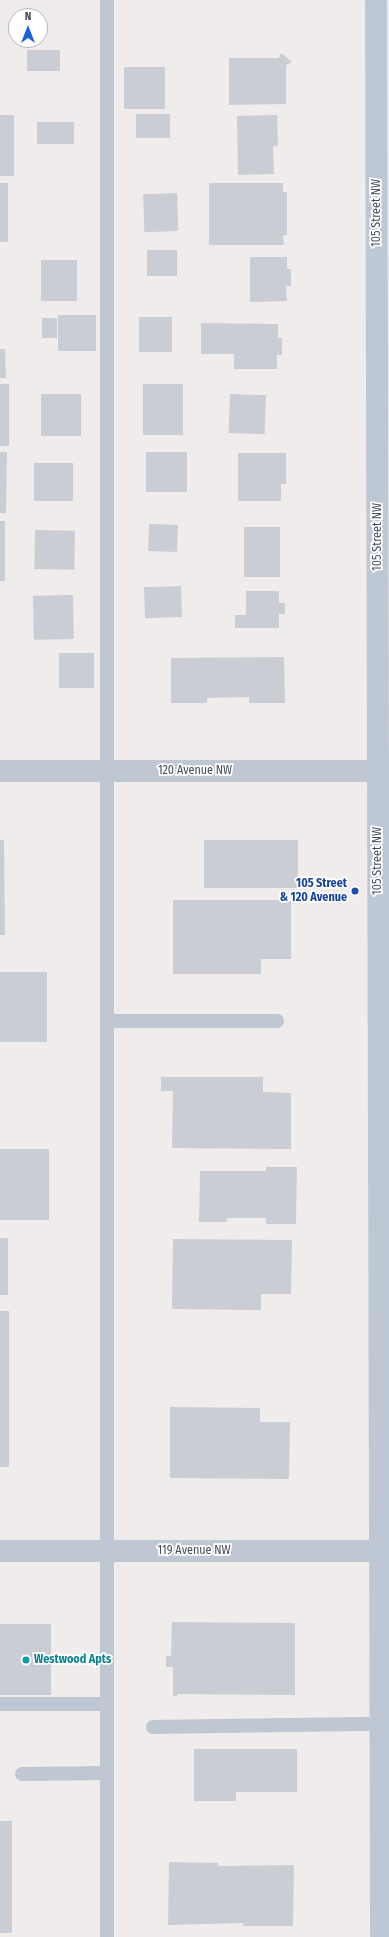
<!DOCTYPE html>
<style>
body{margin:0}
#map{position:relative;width:389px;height:1937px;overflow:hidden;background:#efeceb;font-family:"Fira Sans Condensed",sans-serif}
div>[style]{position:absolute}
.building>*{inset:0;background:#cbcdd4;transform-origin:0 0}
.lane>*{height:14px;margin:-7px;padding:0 7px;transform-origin:7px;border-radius:7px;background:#bfc7d2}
.street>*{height:22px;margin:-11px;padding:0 11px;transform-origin:11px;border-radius:11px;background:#bfc7d2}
.secondary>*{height:22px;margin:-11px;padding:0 11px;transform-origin:11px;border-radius:11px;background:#bec8d5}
.dots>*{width:11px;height:11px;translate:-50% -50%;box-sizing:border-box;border:2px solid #fff;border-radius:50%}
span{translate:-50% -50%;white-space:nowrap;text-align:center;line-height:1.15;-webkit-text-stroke:3.5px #fff;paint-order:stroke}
.street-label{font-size:12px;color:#444e59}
.transit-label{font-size:12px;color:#164399;font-weight:700}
.right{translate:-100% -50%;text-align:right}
.culture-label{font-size:12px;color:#0d838f;font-weight:700}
.left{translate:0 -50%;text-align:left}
.north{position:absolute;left:8px;top:8px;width:40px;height:40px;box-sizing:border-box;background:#fff;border:1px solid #b4b8bd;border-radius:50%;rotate:0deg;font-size:11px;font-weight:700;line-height:16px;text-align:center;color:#444e59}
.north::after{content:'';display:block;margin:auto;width:14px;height:18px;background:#1861dc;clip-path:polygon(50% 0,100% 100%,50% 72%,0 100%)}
</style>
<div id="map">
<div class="building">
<i style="left:60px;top:50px;width:21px;height:33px;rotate:90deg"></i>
<i style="clip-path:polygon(281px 53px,292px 62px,286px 65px,286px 104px,229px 105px,229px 58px,279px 58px)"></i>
<i style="left:124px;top:67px;width:41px;height:42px"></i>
<i style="left:136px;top:114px;width:34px;height:24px"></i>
<i style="left:0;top:115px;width:14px;height:61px"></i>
<i style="clip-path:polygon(277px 115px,278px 146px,273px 146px,274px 174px,238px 175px,237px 116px)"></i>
<i style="left:37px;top:122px;width:37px;height:22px"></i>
<i style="left:0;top:183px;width:8px;height:59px"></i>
<i style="clip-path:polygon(209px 183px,283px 183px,283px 192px,287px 192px,287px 235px,283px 235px,284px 245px,209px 245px)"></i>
<i style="left:177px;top:193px;width:38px;height:34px;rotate:88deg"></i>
<i style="left:147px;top:250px;width:30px;height:26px"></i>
<i style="clip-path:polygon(250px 257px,287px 257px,287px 269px,291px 269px,291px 286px,286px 286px,287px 301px,250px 302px)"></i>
<i style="left:41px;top:260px;width:36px;height:41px"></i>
<i style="left:58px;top:315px;width:38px;height:36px"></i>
<i style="left:139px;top:317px;width:33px;height:35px"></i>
<i style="left:42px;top:318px;width:15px;height:20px"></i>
<i style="clip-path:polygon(201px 323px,278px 324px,278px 338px,282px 338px,282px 355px,277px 355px,277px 369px,234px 369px,234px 354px,201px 354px)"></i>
<i style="clip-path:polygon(0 349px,5px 349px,6px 378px,0 378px)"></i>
<i style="left:0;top:384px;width:9px;height:62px"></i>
<i style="left:143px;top:384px;width:40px;height:51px"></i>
<i style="left:41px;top:394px;width:40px;height:42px"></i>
<i style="left:230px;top:394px;width:36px;height:39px;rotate:2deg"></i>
<i style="clip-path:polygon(0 452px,7px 452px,6px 513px,0 513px)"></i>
<i style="left:146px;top:452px;width:41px;height:40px"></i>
<i style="clip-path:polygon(238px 453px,286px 453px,286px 484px,281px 484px,281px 501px,238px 501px)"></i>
<i style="left:34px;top:463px;width:39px;height:38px"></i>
<i style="left:0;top:521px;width:5px;height:60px"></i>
<i style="left:149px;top:524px;width:29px;height:27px;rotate:2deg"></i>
<i style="left:244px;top:527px;width:36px;height:50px"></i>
<i style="left:35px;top:530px;width:40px;height:39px;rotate:1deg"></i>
<i style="left:181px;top:586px;width:31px;height:37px;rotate:88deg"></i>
<i style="clip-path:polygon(246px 591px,279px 591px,279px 603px,285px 603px,285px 614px,279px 614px,279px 628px,235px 628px,235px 615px,246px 615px)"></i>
<i style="left:73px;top:595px;width:44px;height:40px;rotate:89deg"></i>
<i style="left:59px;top:653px;width:35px;height:35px"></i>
<i style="clip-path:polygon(284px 657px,285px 703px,249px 703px,249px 697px,207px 698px,207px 703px,171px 703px,171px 658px)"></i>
<i style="clip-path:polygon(0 840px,4px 840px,5px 935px,0 935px)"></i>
<i style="left:298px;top:840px;width:48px;height:94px;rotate:90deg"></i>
<i style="clip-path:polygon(173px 900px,291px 900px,291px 959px,261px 959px,261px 974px,173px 974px)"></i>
<i style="left:0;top:972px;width:47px;height:70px"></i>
<i style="clip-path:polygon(161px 1077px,263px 1077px,263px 1092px,291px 1093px,291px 1149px,172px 1148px,173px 1091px,161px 1091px)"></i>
<i style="left:0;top:1149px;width:49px;height:71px"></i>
<i style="clip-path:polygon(266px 1167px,297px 1167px,296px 1224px,266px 1224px,266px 1218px,227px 1218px,226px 1222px,199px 1222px,200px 1171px,266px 1171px)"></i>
<i style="left:0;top:1238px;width:8px;height:57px"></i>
<i style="clip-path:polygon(173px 1239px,292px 1240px,291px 1294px,261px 1294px,261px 1310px,172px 1309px)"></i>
<i style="left:0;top:1311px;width:9px;height:156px"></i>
<i style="clip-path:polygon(170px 1407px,260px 1408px,260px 1422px,290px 1422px,289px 1479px,170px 1478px)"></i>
<i style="clip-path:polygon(172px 1622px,295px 1623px,295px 1695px,177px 1694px,177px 1696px,173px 1696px,173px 1667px,166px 1667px,166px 1656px,171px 1656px)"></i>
<i style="left:0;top:1624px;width:51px;height:71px"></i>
<i style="clip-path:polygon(194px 1749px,297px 1749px,297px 1792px,236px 1792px,236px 1801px,194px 1801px)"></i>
<i style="left:0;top:1821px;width:12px;height:112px"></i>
<i style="clip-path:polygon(169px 1862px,218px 1863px,218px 1866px,294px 1865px,293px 1926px,243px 1926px,243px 1923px,168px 1925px)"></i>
</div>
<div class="lane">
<i style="left:108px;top:1021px;width:169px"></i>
<i style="left:0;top:1704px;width:107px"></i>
<i style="left:153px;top:1727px;width:228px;rotate:-0.8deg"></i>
<i style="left:22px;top:1774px;width:85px;rotate:-0.7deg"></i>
<i style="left:107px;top:1937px;width:1937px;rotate:-90deg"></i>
</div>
<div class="street">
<i style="left:0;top:771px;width:389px"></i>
<i style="left:0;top:1551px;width:389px"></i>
</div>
<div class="secondary">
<i style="left:376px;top:0;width:1937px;rotate:89.85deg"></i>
</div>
<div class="dots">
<i style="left:355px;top:891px;background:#1a4fb4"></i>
<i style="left:26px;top:1660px;background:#0f9aa8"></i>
</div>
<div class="street-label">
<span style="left:377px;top:213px;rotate:-90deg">105 Street NW</span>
<span style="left:378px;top:537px;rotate:-90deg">105 Street NW</span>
<span style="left:195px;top:771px">120 Avenue NW</span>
<span style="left:378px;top:861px;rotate:-90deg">105 Street NW</span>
<span style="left:194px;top:1551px">119 Avenue NW</span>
</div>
<div class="transit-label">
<span class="right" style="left:347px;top:891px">105 Street<br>&amp; 120 Avenue</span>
</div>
<div class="culture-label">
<span class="left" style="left:34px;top:1660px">Westwood Apts</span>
</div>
<div class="north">N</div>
</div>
